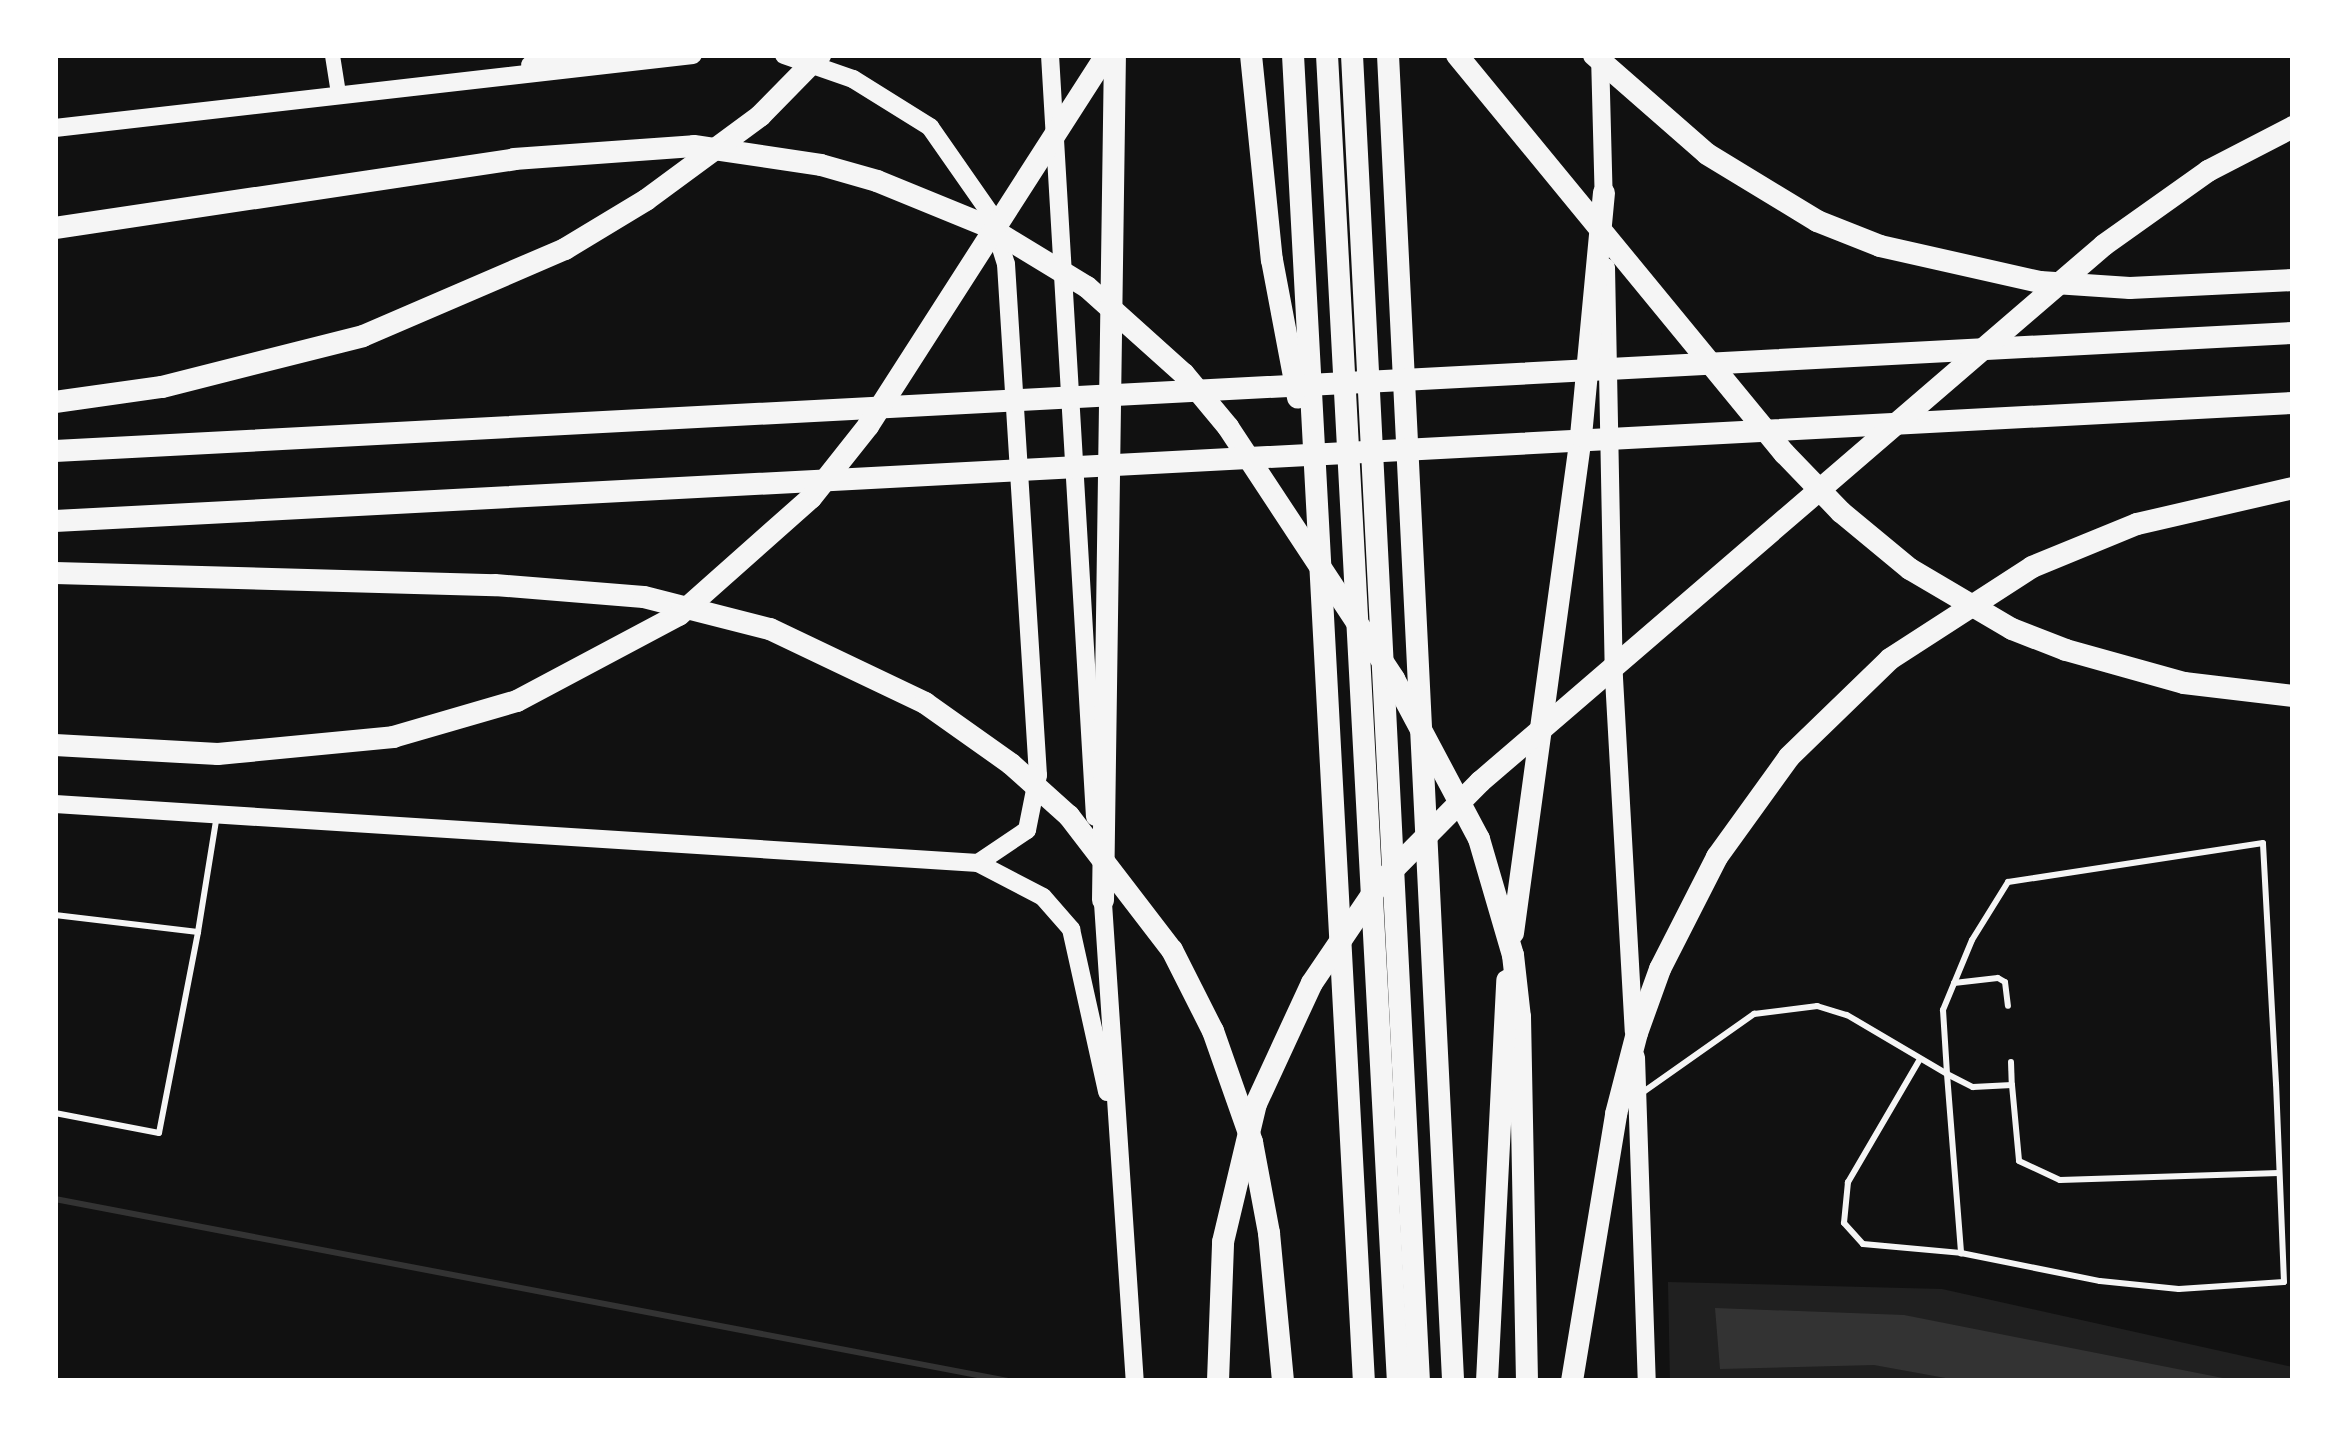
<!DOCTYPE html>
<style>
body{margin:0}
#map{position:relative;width:2348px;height:1436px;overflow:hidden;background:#111;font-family:Figtree,sans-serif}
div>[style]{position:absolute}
.green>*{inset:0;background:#202020}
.water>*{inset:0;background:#333}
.stream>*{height:6px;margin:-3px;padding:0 3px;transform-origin:3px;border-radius:3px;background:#333}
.service>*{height:6px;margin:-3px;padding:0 3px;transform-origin:3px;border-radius:3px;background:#f5f5f5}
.tertiary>*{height:15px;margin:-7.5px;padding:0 7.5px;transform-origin:7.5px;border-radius:7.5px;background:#f5f5f5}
.secondary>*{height:18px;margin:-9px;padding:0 9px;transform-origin:9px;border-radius:9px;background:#f5f5f5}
.motorway>*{height:22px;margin:-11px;padding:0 11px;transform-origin:11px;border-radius:11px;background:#f5f5f5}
span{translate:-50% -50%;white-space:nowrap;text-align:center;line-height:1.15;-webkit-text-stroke:9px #fff;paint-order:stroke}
.frame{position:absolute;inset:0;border:58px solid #fff;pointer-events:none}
</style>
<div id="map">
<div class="green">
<i style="clip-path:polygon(1668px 1282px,1942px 1289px,2293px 1367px,2293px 1381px,1670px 1381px)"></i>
</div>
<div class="water">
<i style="clip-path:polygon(1715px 1308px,1904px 1315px,2238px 1381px,1962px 1381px,1874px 1365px,1720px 1369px)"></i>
</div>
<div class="stream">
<i style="left:55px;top:1199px;width:970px;rotate:10.81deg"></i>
</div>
<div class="service">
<i style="left:55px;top:915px;width:144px;rotate:6.8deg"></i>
<i style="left:198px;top:932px;width:119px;rotate:-80.8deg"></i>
<i style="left:1954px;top:983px;width:44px;rotate:-6.5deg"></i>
<i style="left:1998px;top:978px;width:8px;rotate:30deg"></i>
<i style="left:2005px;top:982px;width:24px;rotate:83deg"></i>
<i style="left:1920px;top:1059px;width:143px;rotate:120.3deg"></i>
<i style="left:1848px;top:1182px;width:41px;rotate:95.6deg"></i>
<i style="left:1844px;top:1223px;width:28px;rotate:48deg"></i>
<i style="left:1863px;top:1244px;width:98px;rotate:5.2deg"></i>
<i style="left:2011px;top:1062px;width:23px;rotate:88deg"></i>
<i style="left:1639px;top:1095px;width:141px;rotate:-35.2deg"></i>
<i style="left:1754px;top:1014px;width:64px;rotate:-7.2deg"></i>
<i style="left:1817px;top:1006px;width:31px;rotate:17deg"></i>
<i style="left:1847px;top:1015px;width:116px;rotate:30.5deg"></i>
<i style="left:1947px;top:1074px;width:180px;rotate:85.5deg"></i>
<i style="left:1961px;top:1253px;width:142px;rotate:11.4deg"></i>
<i style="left:2100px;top:1281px;width:79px;rotate:5.8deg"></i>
<i style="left:2179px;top:1289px;width:105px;rotate:-3.8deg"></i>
<i style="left:2284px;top:1282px;width:198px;rotate:-92.3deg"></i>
<i style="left:2276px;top:1084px;width:241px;rotate:-93.1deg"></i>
<i style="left:2263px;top:843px;width:258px;rotate:171.3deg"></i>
<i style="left:2008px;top:882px;width:68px;rotate:121.8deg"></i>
<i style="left:1972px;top:940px;width:76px;rotate:112.5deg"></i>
<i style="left:1943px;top:1010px;width:64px;rotate:86.4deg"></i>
<i style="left:1947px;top:1074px;width:29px;rotate:27deg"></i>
<i style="left:1973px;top:1087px;width:39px;rotate:-3deg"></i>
<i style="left:2012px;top:1085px;width:76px;rotate:84.7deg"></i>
<i style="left:2019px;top:1161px;width:45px;rotate:24.9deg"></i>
<i style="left:2060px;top:1180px;width:219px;rotate:-1.8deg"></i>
<i style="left:55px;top:1113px;width:106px;rotate:10.9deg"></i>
<i style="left:159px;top:1133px;width:205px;rotate:-79deg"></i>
</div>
<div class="tertiary">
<i style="left:332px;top:55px;width:39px;rotate:81deg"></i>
</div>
<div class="secondary">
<i style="left:784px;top:55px;width:73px;rotate:19.2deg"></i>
<i style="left:853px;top:79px;width:91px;rotate:31.9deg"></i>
<i style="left:930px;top:127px;width:105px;rotate:55.1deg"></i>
<i style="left:990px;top:213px;width:53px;rotate:72.6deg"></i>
<i style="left:1006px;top:264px;width:512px;rotate:86.42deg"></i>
<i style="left:1038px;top:775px;width:56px;rotate:101.3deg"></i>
<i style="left:1027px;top:830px;width:59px;rotate:146deg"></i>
<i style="left:1050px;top:55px;width:763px;rotate:86.62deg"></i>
<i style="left:1600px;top:55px;width:151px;rotate:88.5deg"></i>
<i style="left:530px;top:65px;width:50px;rotate:-11.5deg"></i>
<i style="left:55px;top:128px;width:642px;rotate:-6.53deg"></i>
<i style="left:1606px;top:267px;width:411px;rotate:88.9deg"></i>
<i style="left:1614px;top:678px;width:354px;rotate:86.8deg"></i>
<i style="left:55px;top:804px;width:925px;rotate:3.66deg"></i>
<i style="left:978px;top:863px;width:73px;rotate:27.6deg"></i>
<i style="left:1043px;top:897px;width:43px;rotate:48.8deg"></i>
<i style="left:1071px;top:929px;width:167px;rotate:77.5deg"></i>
<i style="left:1102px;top:888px;width:494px;rotate:86.2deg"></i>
<i style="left:1636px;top:1057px;width:324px;rotate:88.1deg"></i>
</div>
<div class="motorway">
<i style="left:1251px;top:55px;width:206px;rotate:84.2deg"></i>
<i style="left:1272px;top:260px;width:140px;rotate:79.3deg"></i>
<i style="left:1293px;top:55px;width:1328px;rotate:86.94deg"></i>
<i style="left:1327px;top:55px;width:1328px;rotate:86.94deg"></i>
<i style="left:1352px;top:55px;width:1328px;rotate:87.11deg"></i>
<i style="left:1388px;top:55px;width:1328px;rotate:87.19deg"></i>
<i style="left:1457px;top:55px;width:515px;rotate:50.59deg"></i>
<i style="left:1784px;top:453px;width:82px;rotate:46deg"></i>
<i style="left:1841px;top:512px;width:89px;rotate:39.6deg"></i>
<i style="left:1910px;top:569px;width:118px;rotate:30.5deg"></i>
<i style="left:2012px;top:629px;width:58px;rotate:21.3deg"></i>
<i style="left:2066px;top:650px;width:123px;rotate:15.6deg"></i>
<i style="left:2184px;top:683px;width:110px;rotate:6.8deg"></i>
<i style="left:1594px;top:55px;width:150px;rotate:41.2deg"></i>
<i style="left:1707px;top:154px;width:129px;rotate:31.3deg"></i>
<i style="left:1817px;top:221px;width:68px;rotate:21.6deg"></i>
<i style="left:1880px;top:246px;width:164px;rotate:12.7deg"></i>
<i style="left:2040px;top:282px;width:90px;rotate:3.8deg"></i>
<i style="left:2130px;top:288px;width:163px;rotate:-2.8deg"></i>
<i style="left:55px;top:228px;width:464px;rotate:-8.5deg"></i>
<i style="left:514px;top:159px;width:180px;rotate:-4.1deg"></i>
<i style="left:694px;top:146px;width:128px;rotate:8.5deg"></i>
<i style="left:821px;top:165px;width:58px;rotate:15.9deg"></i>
<i style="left:877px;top:181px;width:117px;rotate:22.2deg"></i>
<i style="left:985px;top:225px;width:119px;rotate:31.3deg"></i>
<i style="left:1087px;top:287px;width:130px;rotate:41.9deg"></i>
<i style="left:1184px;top:374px;width:69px;rotate:50.3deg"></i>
<i style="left:1228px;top:427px;width:302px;rotate:56.6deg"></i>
<i style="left:1394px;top:679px;width:181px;rotate:62deg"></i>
<i style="left:1479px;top:839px;width:121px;rotate:73.7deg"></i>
<i style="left:1513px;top:955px;width:62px;rotate:83.6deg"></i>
<i style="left:1520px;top:1017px;width:364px;rotate:88.9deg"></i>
<i style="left:55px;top:402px;width:108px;rotate:-8deg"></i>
<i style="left:162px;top:387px;width:207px;rotate:-14.2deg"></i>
<i style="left:363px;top:336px;width:220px;rotate:-23.3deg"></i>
<i style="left:565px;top:249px;width:95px;rotate:-31.2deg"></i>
<i style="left:646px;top:200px;width:142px;rotate:-36.4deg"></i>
<i style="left:760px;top:116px;width:86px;rotate:-45.5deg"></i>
<i style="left:55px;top:451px;width:2241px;rotate:-3.02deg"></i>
<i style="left:55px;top:521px;width:2241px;rotate:-3.02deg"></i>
<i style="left:55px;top:573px;width:440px;rotate:1.6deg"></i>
<i style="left:495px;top:585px;width:149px;rotate:4.6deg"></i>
<i style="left:644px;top:597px;width:130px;rotate:14.3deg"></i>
<i style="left:770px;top:629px;width:172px;rotate:25.5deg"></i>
<i style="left:925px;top:703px;width:105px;rotate:35.3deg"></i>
<i style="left:1011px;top:764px;width:78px;rotate:41.9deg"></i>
<i style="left:1069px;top:816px;width:169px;rotate:52.5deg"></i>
<i style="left:1172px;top:950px;width:91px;rotate:63.2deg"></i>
<i style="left:1213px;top:1031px;width:118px;rotate:70.6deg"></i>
<i style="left:1252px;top:1142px;width:93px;rotate:79.4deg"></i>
<i style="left:1269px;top:1233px;width:149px;rotate:84.6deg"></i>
<i style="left:55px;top:745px;width:163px;rotate:3.2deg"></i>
<i style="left:218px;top:754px;width:176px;rotate:-5.5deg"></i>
<i style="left:393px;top:737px;width:129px;rotate:-16.2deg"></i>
<i style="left:517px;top:701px;width:183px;rotate:-28deg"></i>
<i style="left:679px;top:615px;width:176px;rotate:-41.6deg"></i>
<i style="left:811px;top:498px;width:92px;rotate:-51.6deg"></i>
<i style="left:868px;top:426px;width:441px;rotate:-57.3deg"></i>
<i style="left:1103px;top:900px;width:845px;rotate:-89.19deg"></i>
<i style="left:1513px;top:933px;width:502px;rotate:-82.21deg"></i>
<i style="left:1581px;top:436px;width:244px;rotate:-84.6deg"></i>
<i style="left:1218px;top:1381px;width:139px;rotate:-87.9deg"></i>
<i style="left:1223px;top:1242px;width:142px;rotate:-76.6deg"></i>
<i style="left:1256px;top:1104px;width:133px;rotate:-65.2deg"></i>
<i style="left:1312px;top:983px;width:120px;rotate:-55.9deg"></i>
<i style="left:1379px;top:884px;width:144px;rotate:-45.3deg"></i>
<i style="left:1480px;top:782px;width:823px;rotate:-40.71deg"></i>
<i style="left:2104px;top:245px;width:128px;rotate:-35.4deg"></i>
<i style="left:2208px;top:171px;width:96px;rotate:-27.4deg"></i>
<i style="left:1487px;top:1381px;width:401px;rotate:-87.1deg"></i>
<i style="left:1572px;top:1381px;width:271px;rotate:-80.6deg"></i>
<i style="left:1616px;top:1114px;width:84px;rotate:-75.5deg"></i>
<i style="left:1637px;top:1033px;width:68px;rotate:-70.2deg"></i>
<i style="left:1660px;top:969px;width:126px;rotate:-63deg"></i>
<i style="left:1717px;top:857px;width:123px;rotate:-54.2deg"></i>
<i style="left:1789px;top:757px;width:141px;rotate:-44.1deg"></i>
<i style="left:1890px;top:659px;width:169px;rotate:-32.9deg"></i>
<i style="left:2032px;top:567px;width:113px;rotate:-22.3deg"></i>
<i style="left:2137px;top:524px;width:160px;rotate:-13deg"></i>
</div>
<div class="frame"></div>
</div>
